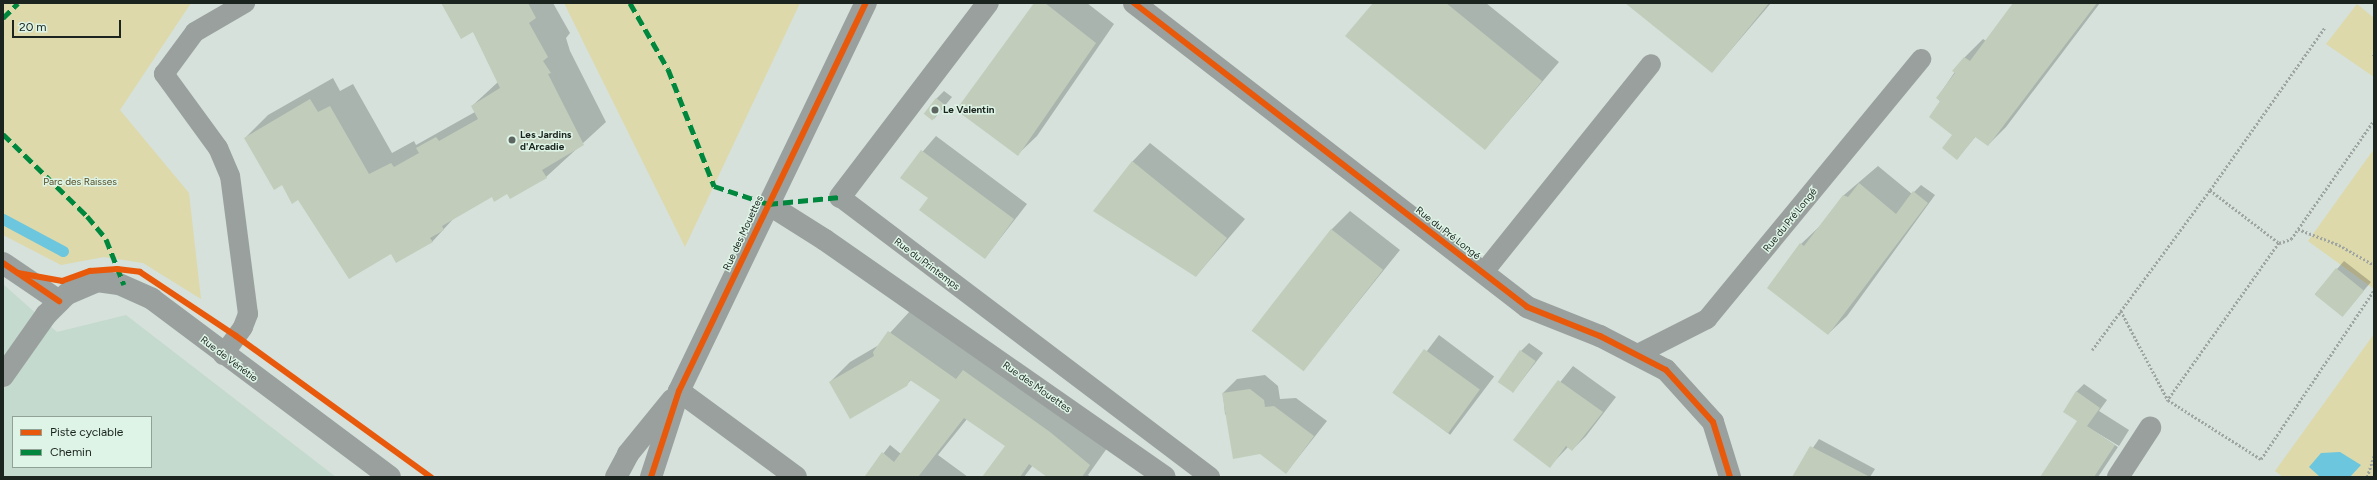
<!DOCTYPE html>
<meta charset="utf-8">
<style>
body{margin:0}
#map{position:relative;width:2377px;height:480px;overflow:hidden;background:#d5e1da;font-family:Figtree,sans-serif}
div>[style]{position:absolute}
.built>*{inset:0;background:#c5dace}
.green>*{inset:0;background:#ded9aa}
.water>*{inset:0;background:#6bc6de}
.shadow>*{inset:0;background:#0003;transform-origin:0 0}
.stream>*{height:11px;margin:-5.5px;padding:0 5.5px;transform-origin:5.5px;border-radius:5.5px;background:#6bc6de}
.building>*{inset:0;background:#c1cdba;transform-origin:0 0}
.path>*{height:2.5px;margin-top:-1.25px;transform-origin:0;background:repeating-linear-gradient(90deg,#9ea5a2 0 2px,transparent 0 4px)}
.lane>*{height:20px;margin:-10px;padding:0 10px;transform-origin:10px;border-radius:10px;background:#9aa09e}
.street>*{height:22px;margin:-11px;padding:0 11px;transform-origin:11px;border-radius:11px;background:#9aa09e}
.quiet>*{height:5px;margin-top:-2.5px;transform-origin:0;background:repeating-linear-gradient(90deg,#00873e 0 10px,transparent 0 15px)}
.cycleway>*{height:6px;margin:-3px;padding:0 3px;transform-origin:3px;border-radius:3px;background:#e8590c}
.dots>*{width:11px;height:11px;translate:-50% -50%;box-sizing:border-box;border:2px solid #ddf4e6;border-radius:50%}
span{translate:-50% -50%;white-space:nowrap;text-align:center;line-height:1.15;-webkit-text-stroke:3px #ddf4e6;paint-order:stroke}
.poi-label{font-size:10px;color:#1c241f;font-weight:700}
.left{translate:0 -50%;text-align:left}
.park-label{font-size:10px;color:#564d25}
.street-label{font-size:10px;color:#1c241f}
.frame{position:absolute;inset:0;border:4px solid #1c241f;pointer-events:none}
.legend{position:absolute;left:12px;top:416px;width:140px;height:52px;box-sizing:border-box;background:#ddf4e6;border:1px solid #90a196;margin:0;padding:5px 7px;list-style:none;font-size:12px;color:#1c241f}
.legend li{display:flex;align-items:center;gap:8px;height:20px}
.legend b{width:20px;border:1px solid #90a196}
.scale{position:absolute;left:12px;top:20px;width:109px;height:18px;box-sizing:border-box;border:2px solid #1c241f;border-top:0;padding-left:5px;font-size:12px;line-height:14px;white-space:nowrap;color:#1c241f;-webkit-text-stroke:3px #ddf4e6;paint-order:stroke}
</style>
<div id="map">
<div class="built">
<i style="clip-path:polygon(evenodd,3px 284px,57px 332px,126px 315px,336px 477px,3px 477px,3px 284px,13px 417px,151px 417px,151px 467px,13px 467px,13px 417px)"></i>
</div>
<div class="green">
<i style="clip-path:polygon(3px 3px,191px 3px,120px 110px,189px 193px,201px 299px,143px 263px,104px 257px,61px 265px,3px 235px)"></i>
<i style="clip-path:polygon(564px 3px,800px 3px,685px 247px)"></i>
<i style="clip-path:polygon(2357px 4px,2374px 18px,2374px 77px,2326px 44px)"></i>
<i style="clip-path:polygon(2374px 149px,2374px 289px,2308px 241px)"></i>
<i style="clip-path:polygon(2374px 334px,2374px 477px,2283px 477px,2275px 471px)"></i>
</div>
<div class="water">
<i style="clip-path:polygon(2340px 452px,2361px 465px,2350px 477px,2320px 477px,2309px 467px,2321px 453px)"></i>
</div>
<div class="shadow">
<i style="clip-path:polygon(442px 3px,553px 3px,570px 33px,566px 38px,570px 51px,606px 122px,546px 177px,492px 196px,454px 218px,432px 242px,391px 253px,298px 199px,245px 138px,268px 115px,333px 78px,340px 91px,353px 84px,392px 153px,414px 141px,416px 145px,475px 112px,472px 106px,498px 82px,473px 31px)"></i>
<i style="clip-path:polygon(1035px 3px,1087px 3px,1114px 24px,1037px 136px,1018px 154px)"></i>
<i style="clip-path:polygon(1374px 3px,1486px 3px,1559px 62px,1485px 149px)"></i>
<i style="clip-path:polygon(1627px 3px,1771px 3px,1712px 72px)"></i>
<i style="clip-path:polygon(2015px 3px,2100px 3px,2006px 127px,1988px 145px,1976px 136px,1957px 159px,1963px 127px,1937px 98px,1965px 57px,1983px 39px,1986px 41px)"></i>
<i style="clip-path:polygon(944px 91px,952px 97px,934px 119px,936px 99px)"></i>
<i style="clip-path:polygon(936px 136px,1027px 204px,985px 258px,930px 197px,901px 177px)"></i>
<i style="clip-path:polygon(1150px 143px,1245px 219px,1196px 276px,1132px 162px)"></i>
<i style="clip-path:polygon(1878px 166px,1912px 194px,1921px 185px,1935px 195px,1847px 316px,1828px 334px,1801px 244px,1820px 226px,1844px 195px)"></i>
<i style="clip-path:polygon(1350px 211px,1400px 250px,1305px 368px,1331px 230px)"></i>
<i style="clip-path:polygon(2344px 261px,2371px 282px,2349px 308px,2315px 294px)"></i>
<i style="clip-path:polygon(910px 311px,1110px 444px,1088px 475px,1091px 477px,1049px 477px,1033px 465px,1024px 477px,983px 477px,1006px 446px,967px 419px,938px 455px,968px 477px,866px 476px,890px 445px,901px 454px,941px 400px,911px 380px,906px 385px,830px 382px,850px 362px,879px 345px)"></i>
<i style="left:1439px;top:335px;width:69px;height:73px;rotate:37deg"></i>
<i style="clip-path:polygon(1529px 343px,1543px 353px,1512px 393px,1521px 351px)"></i>
<i style="clip-path:polygon(1573px 366px,1616px 397px,1586px 436px,1572px 450px,1568px 447px,1550px 466px,1514px 440px)"></i>
<i style="clip-path:polygon(1265px 375px,1278px 386px,1280px 399px,1296px 398px,1327px 421px,1286px 473px,1225px 414px,1223px 393px,1237px 379px)"></i>
<i style="clip-path:polygon(2084px 384px,2107px 400px,2099px 411px,2129px 430px,2119px 446px,2086px 426px,2118px 447px,2098px 477px,2041px 477px,2079px 420px,2076px 392px)"></i>
<i style="clip-path:polygon(1819px 439px,1875px 469px,1870px 477px,1793px 477px)"></i>
</div>
<div class="stream">
<i style="left:3px;top:219px;width:68px;rotate:28.1deg"></i>
</div>
<div class="building">
<i style="clip-path:polygon(441px 3px,528px 3px,536px 18px,529px 23px,548px 57px,543px 61px,551px 73px,548px 74px,584px 145px,542px 170px,547px 178px,510px 199px,507px 194px,494px 202px,492px 197px,442px 226px,444px 230px,430px 238px,433px 242px,396px 263px,391px 254px,349px 279px,298px 200px,292px 204px,282px 185px,274px 190px,244px 138px,310px 99px,318px 112px,330px 106px,369px 174px,391px 163px,394px 167px,419px 153px,416px 148px,436px 137px,439px 141px,478px 119px,471px 106px,500px 88px,473px 32px,461px 39px)"></i>
<i style="clip-path:polygon(1034px 3px,1045px 3px,1096px 43px,1018px 156px,956px 110px)"></i>
<i style="clip-path:polygon(1373px 3px,1446px 3px,1542px 81px,1485px 150px,1345px 36px)"></i>
<i style="clip-path:polygon(1625px 3px,1769px 3px,1712px 73px)"></i>
<i style="clip-path:polygon(2013px 3px,2097px 3px,1988px 146px,1975px 137px,1957px 160px,1942px 148px,1952px 135px,1929px 117px,1940px 101px,1936px 98px,1955px 73px,1952px 71px,1964px 57px,1970px 61px)"></i>
<i style="left:936px;top:98px;width:11px;height:20px;rotate:38deg"></i>
<i style="clip-path:polygon(921px 150px,1014px 219px,985px 259px,919px 210px,928px 198px,900px 178px)"></i>
<i style="clip-path:polygon(1132px 161px,1227px 238px,1196px 277px,1093px 211px)"></i>
<i style="clip-path:polygon(1859px 183px,1896px 214px,1913px 191px,1928px 203px,1828px 335px,1767px 288px,1800px 243px,1804px 246px,1843px 195px,1848px 197px)"></i>
<i style="left:1331px;top:229px;width:66px;height:129px;rotate:38deg"></i>
<i style="left:2336px;top:268px;width:36px;height:34px;rotate:39deg"></i>
<i style="clip-path:polygon(888px 331px,956px 379px,963px 370px,1050px 432px,1090px 465px,1082px 477px,1047px 477px,1029px 464px,1020px 477px,982px 477px,1005px 446px,964px 418px,918px 477px,865px 476px,882px 452px,894px 462px,940px 400px,910px 380px,907px 386px,850px 419px,829px 382px,874px 356px,873px 352px)"></i>
<i style="left:1424px;top:349px;width:69px;height:54px;rotate:36deg"></i>
<i style="left:1520px;top:350px;width:19px;height:39px;rotate:35deg"></i>
<i style="clip-path:polygon(1558px 380px,1603px 412px,1572px 451px,1566px 446px,1550px 468px,1513px 440px)"></i>
<i style="clip-path:polygon(1250px 389px,1264px 400px,1265px 407px,1274px 406px,1314px 436px,1286px 474px,1260px 454px,1233px 459px,1222px 393px)"></i>
<i style="clip-path:polygon(2076px 391px,2100px 408px,2087px 426px,2115px 445px,2094px 477px,2040px 477px,2077px 421px,2063px 412px)"></i>
<i style="clip-path:polygon(1810px 446px,1870px 477px,1792px 477px)"></i>
</div>
<div class="path">
<i style="left:2373px;top:54px;width:1px;rotate:45deg"></i>
<i style="left:2210px;top:190px;width:199px;rotate:-54.8deg"></i>
<i style="left:2298px;top:229px;width:133px;rotate:-55.1deg"></i>
<i style="left:2279px;top:243px;width:13px;rotate:-18deg"></i>
<i style="left:2291px;top:239px;width:12px;rotate:-55deg"></i>
<i style="left:2298px;top:229px;width:44px;rotate:21.3deg"></i>
<i style="left:2339px;top:245px;width:40px;rotate:29.7deg"></i>
<i style="left:2121px;top:311px;width:101px;rotate:62.2deg"></i>
<i style="left:2092px;top:350px;width:199px;rotate:-53.6deg"></i>
<i style="left:2210px;top:190px;width:87px;rotate:37.5deg"></i>
<i style="left:2279px;top:243px;width:192px;rotate:125.3deg"></i>
<i style="left:2168px;top:400px;width:110px;rotate:32.4deg"></i>
<i style="left:2261px;top:459px;width:203px;rotate:-56.2deg"></i>
<i style="left:2367px;top:477px;width:22px;rotate:-72deg"></i>
</div>
<div class="lane">
<i style="left:840px;top:197px;width:464px;rotate:37.1deg"></i>
<i style="left:1483px;top:273px;width:268px;rotate:-51.2deg"></i>
<i style="left:223px;top:355px;width:34px;rotate:-54deg"></i>
<i style="left:243px;top:327px;width:14px;rotate:-69deg"></i>
<i style="left:248px;top:314px;width:139px;rotate:-97.4deg"></i>
<i style="left:230px;top:176px;width:30px;rotate:-113deg"></i>
<i style="left:218px;top:148px;width:92px;rotate:-126.1deg"></i>
<i style="left:164px;top:74px;width:52px;rotate:-53.6deg"></i>
<i style="left:195px;top:32px;width:58px;rotate:-30.1deg"></i>
<i style="left:1636px;top:355px;width:80px;rotate:-26.9deg"></i>
<i style="left:1707px;top:319px;width:337px;rotate:-50.5deg"></i>
</div>
<div class="street">
<i style="left:1134px;top:3px;width:497px;rotate:37.7deg"></i>
<i style="left:1527px;top:307px;width:79px;rotate:21.7deg"></i>
<i style="left:1600px;top:336px;width:74px;rotate:27.3deg"></i>
<i style="left:1666px;top:370px;width:70px;rotate:47.9deg"></i>
<i style="left:1713px;top:422px;width:58px;rotate:72.8deg"></i>
<i style="left:840px;top:197px;width:244px;rotate:-52.7deg"></i>
<i style="left:768px;top:204px;width:67px;rotate:32.3deg"></i>
<i style="left:825px;top:240px;width:414px;rotate:34.9deg"></i>
<i style="left:3px;top:263px;width:68px;rotate:34.2deg"></i>
<i style="left:3px;top:376px;width:75px;rotate:-54.8deg"></i>
<i style="left:46px;top:315px;width:30px;rotate:-45deg"></i>
<i style="left:67px;top:294px;width:33px;rotate:-23deg"></i>
<i style="left:97px;top:281px;width:22px;rotate:8deg"></i>
<i style="left:119px;top:284px;width:36px;rotate:24deg"></i>
<i style="left:152px;top:299px;width:297px;rotate:36.8deg"></i>
<i style="left:679px;top:391px;width:145px;rotate:36.3deg"></i>
<i style="left:616px;top:477px;width:26px;rotate:-62deg"></i>
<i style="left:628px;top:454px;width:70px;rotate:-50.8deg"></i>
<i style="left:651px;top:477px;width:90px;rotate:-72deg"></i>
<i style="left:679px;top:391px;width:431px;rotate:-64.3deg"></i>
<i style="left:2118px;top:477px;width:59px;rotate:-56.9deg"></i>
</div>
<div class="quiet">
<i style="left:630px;top:3px;width:76px;rotate:60.1deg"></i>
<i style="left:668px;top:69px;width:126px;rotate:68.5deg"></i>
<i style="left:714px;top:186px;width:57px;rotate:18.4deg"></i>
<i style="left:768px;top:204px;width:72px;rotate:-5.6deg"></i>
<i style="left:3px;top:18px;width:21px;rotate:-45deg"></i>
<i style="left:3px;top:134px;width:117px;rotate:44.3deg"></i>
<i style="left:87px;top:216px;width:30px;rotate:50deg"></i>
<i style="left:106px;top:239px;width:49px;rotate:68.6deg"></i>
</div>
<div class="cycleway">
<i style="left:1134px;top:3px;width:497px;rotate:37.7deg"></i>
<i style="left:1527px;top:307px;width:79px;rotate:21.7deg"></i>
<i style="left:1600px;top:336px;width:74px;rotate:27.3deg"></i>
<i style="left:1666px;top:370px;width:70px;rotate:47.9deg"></i>
<i style="left:1713px;top:422px;width:58px;rotate:72.8deg"></i>
<i style="left:3px;top:263px;width:68px;rotate:34.2deg"></i>
<i style="left:18px;top:273px;width:45px;rotate:10.3deg"></i>
<i style="left:62px;top:281px;width:30px;rotate:-20deg"></i>
<i style="left:90px;top:271px;width:27px;rotate:-4deg"></i>
<i style="left:117px;top:269px;width:23px;rotate:7deg"></i>
<i style="left:140px;top:272px;width:115px;rotate:33.7deg"></i>
<i style="left:236px;top:336px;width:241px;rotate:35.9deg"></i>
<i style="left:651px;top:477px;width:90px;rotate:-72deg"></i>
<i style="left:679px;top:391px;width:431px;rotate:-64.3deg"></i>
</div>
<div class="dots">
<i style="left:935px;top:110px;background:#5d6660"></i>
<i style="left:512px;top:140px;background:#5d6660"></i>
</div>
<div class="poi-label">
<span class="left" style="left:943px;top:110px">Le Valentin</span>
<span class="left" style="left:520px;top:140px">Les Jardins<br>d'Arcadie</span>
</div>
<div class="park-label">
<span style="left:80px;top:182px">Parc des Raisses</span>
</div>
<div class="street-label">
<span style="left:1790px;top:220px;rotate:-51deg">Rue du Pré Longé</span>
<span style="left:743px;top:233px;rotate:-65deg">Rue des Mouettes</span>
<span style="left:1448px;top:233px;rotate:38deg">Rue du Pré Longé</span>
<span style="left:927px;top:264px;rotate:37deg">Rue du Printemps</span>
<span style="left:229px;top:359px;rotate:37deg">Rue de Vénétie</span>
<span style="left:1037px;top:387px;rotate:35deg">Rue des Mouettes</span>
</div>
<div class="frame"></div>
<ul class="legend">
<li><b style="height:5px;background:#e8590c"></b>Piste cyclable</li>
<li><b style="height:5px;background:#00873e"></b>Chemin</li>
</ul>
<div class="scale">20 m</div>
</div>
